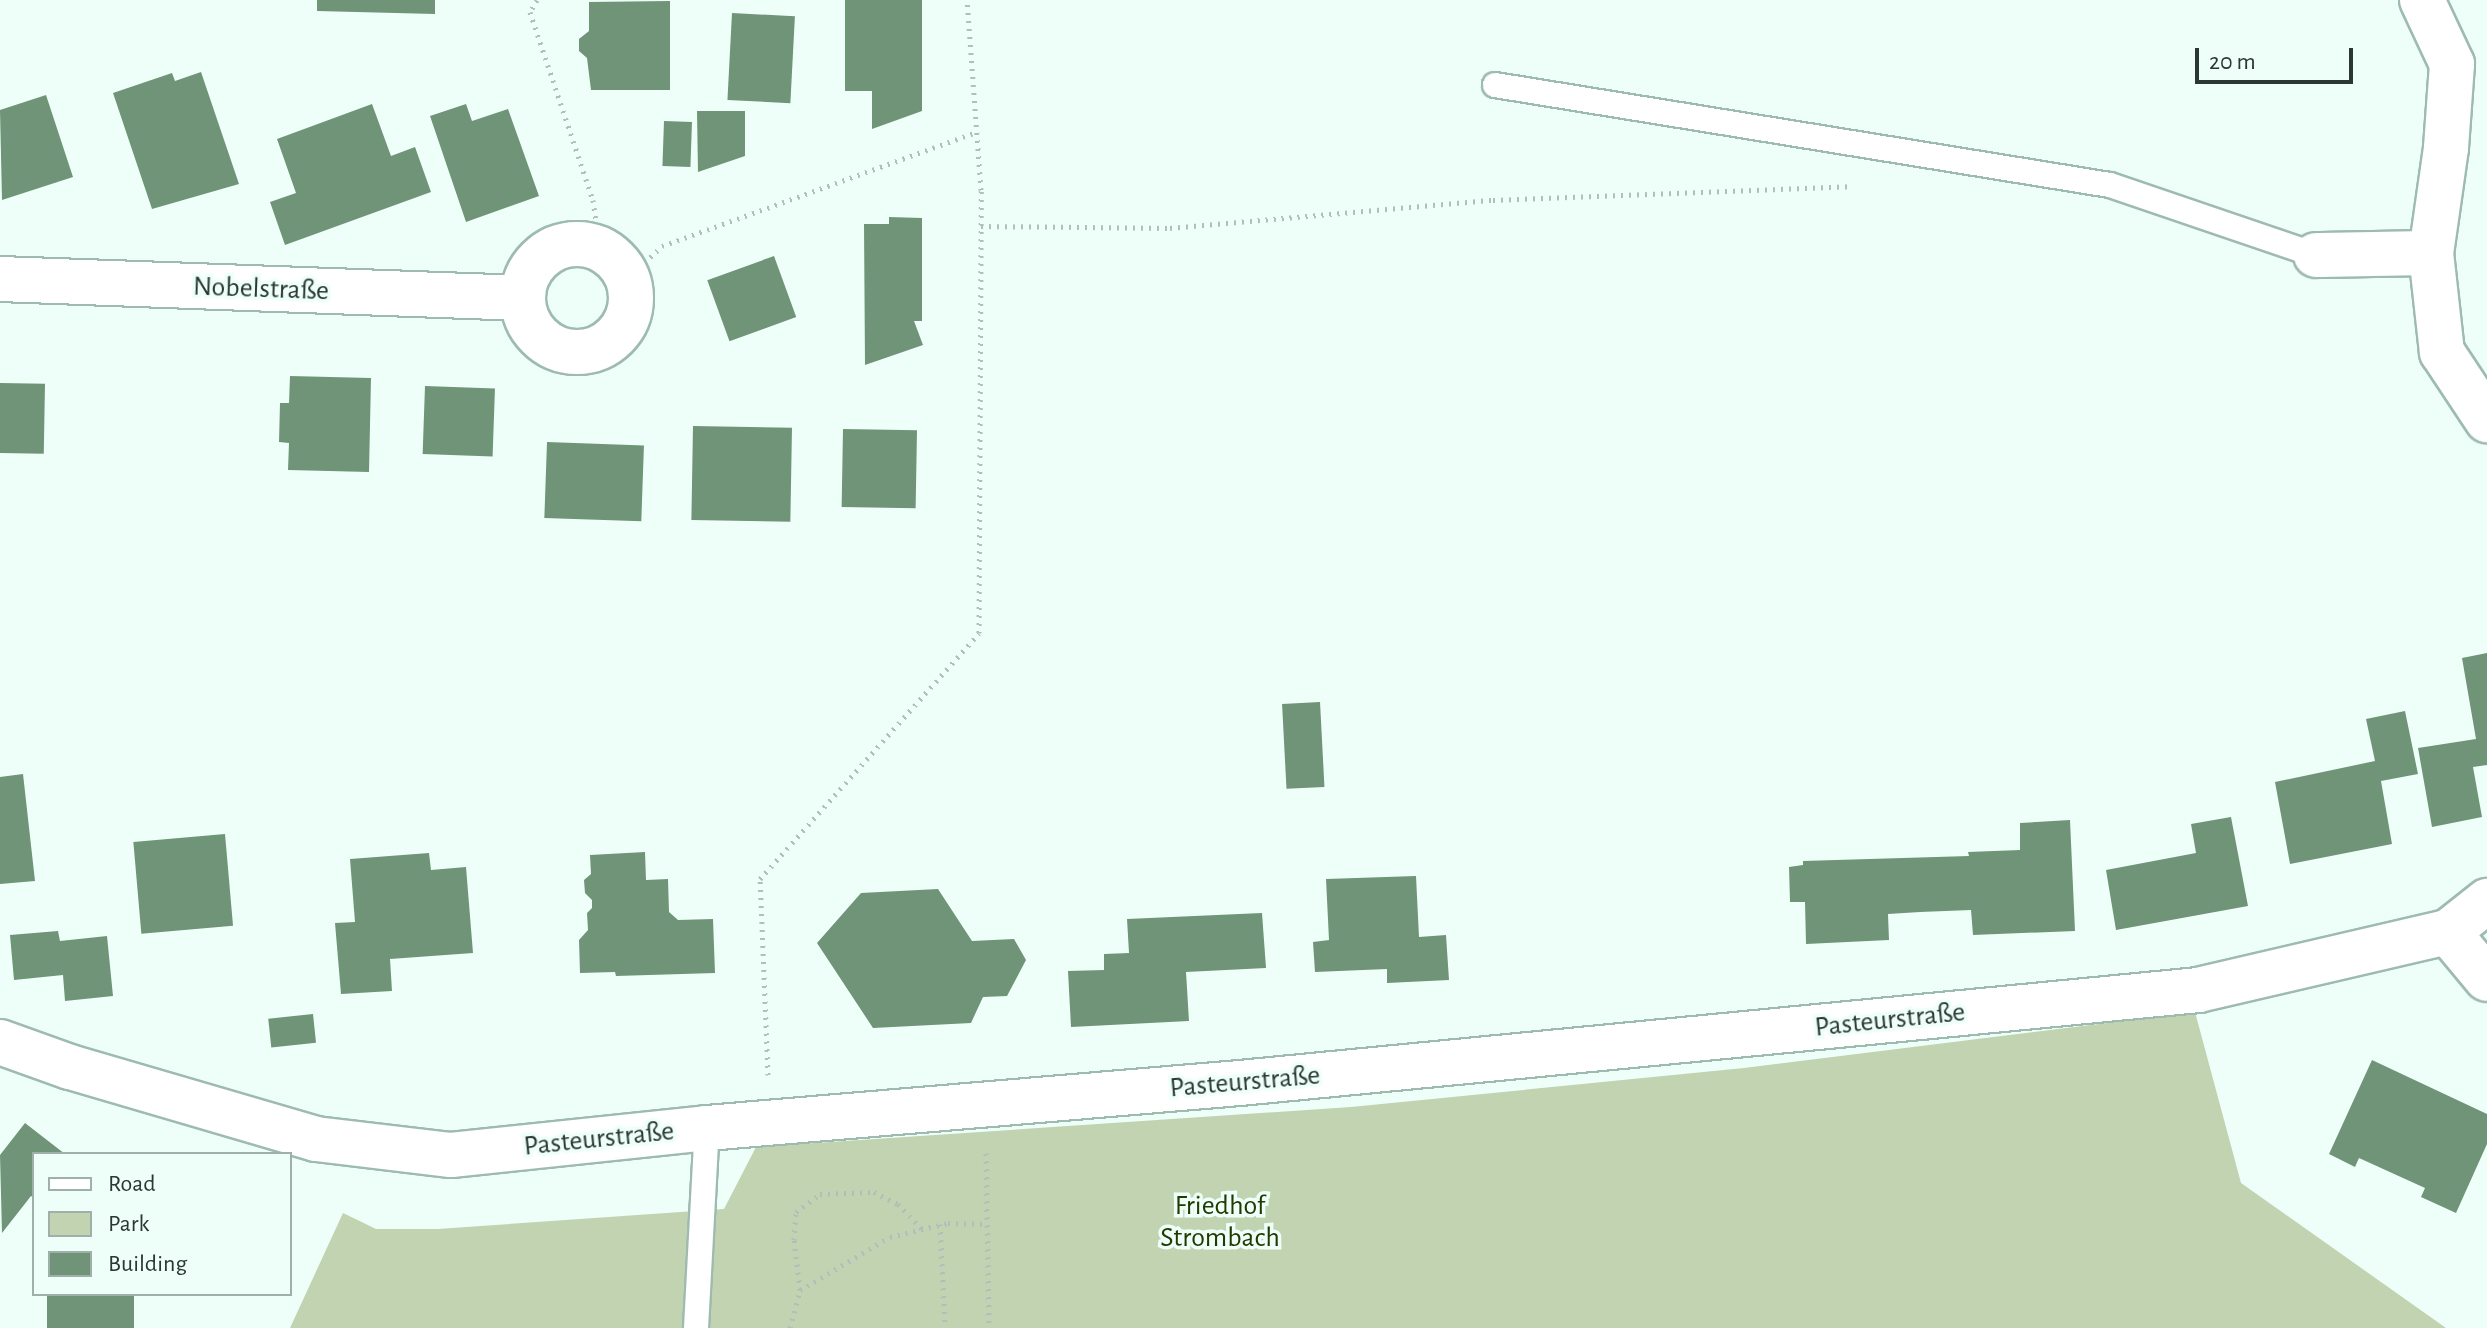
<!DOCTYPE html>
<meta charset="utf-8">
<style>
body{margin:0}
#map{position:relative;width:2487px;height:1328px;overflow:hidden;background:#edfff8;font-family:"Alegreya Sans",sans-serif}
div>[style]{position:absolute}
.green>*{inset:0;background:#c1d3b1}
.building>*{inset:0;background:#709478;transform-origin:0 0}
.path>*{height:5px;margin-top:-2.5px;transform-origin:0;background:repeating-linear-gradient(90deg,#afbfb9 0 2px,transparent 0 8px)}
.roads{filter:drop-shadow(2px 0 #9ebbb0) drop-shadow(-2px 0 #9ebbb0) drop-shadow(0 2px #9ebbb0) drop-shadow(0 -2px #9ebbb0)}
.service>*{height:24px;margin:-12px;padding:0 12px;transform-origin:12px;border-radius:12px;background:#fff}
.minor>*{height:44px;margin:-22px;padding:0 22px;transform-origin:22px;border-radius:22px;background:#fff}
.minor>.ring{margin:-22px;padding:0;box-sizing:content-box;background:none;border:44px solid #fff;border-radius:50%}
span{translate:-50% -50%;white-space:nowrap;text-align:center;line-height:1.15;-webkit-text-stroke:7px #edfff8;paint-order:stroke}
.street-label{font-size:28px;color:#2b3733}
.park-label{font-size:28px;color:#223a00}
.legend{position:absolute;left:32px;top:1152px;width:260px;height:144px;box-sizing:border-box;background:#edfff8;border:2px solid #9fafa9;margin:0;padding:10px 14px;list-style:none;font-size:24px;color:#2b3733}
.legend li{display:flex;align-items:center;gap:16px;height:40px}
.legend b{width:40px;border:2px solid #9fafa9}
.scale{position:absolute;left:2195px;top:48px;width:158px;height:36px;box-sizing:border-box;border:4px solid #2b3733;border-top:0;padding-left:10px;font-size:24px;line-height:28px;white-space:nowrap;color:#2b3733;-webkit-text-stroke:6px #edfff8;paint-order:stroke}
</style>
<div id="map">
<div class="green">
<i style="clip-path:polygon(2195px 1012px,2241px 1183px,2446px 1328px,290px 1328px,343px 1213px,376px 1229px,438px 1229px,724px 1209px,756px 1147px,1351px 1107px,1744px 1068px)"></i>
</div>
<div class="building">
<i style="clip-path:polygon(317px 0,435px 0,435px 14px,317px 11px)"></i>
<i style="clip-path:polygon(845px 0,922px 0,922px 111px,872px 129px,872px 91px,845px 91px)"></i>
<i style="clip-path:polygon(670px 1px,670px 90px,591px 90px,587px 58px,579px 51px,579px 39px,589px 31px,589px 2px)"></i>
<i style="left:732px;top:13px;width:63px;height:87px;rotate:3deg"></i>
<i style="clip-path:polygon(201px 72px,239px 184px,152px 209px,113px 93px,172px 73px,175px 81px)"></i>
<i style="clip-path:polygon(46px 95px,73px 177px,2px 200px,0 110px)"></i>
<i style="clip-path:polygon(372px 104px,391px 156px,415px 147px,431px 192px,285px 245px,270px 202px,296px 193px,277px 139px)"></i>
<i style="clip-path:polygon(466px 104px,472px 121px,508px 109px,539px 196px,466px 222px,430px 116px)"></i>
<i style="clip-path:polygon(697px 111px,745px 111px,745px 156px,698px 172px)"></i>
<i style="left:664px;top:121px;width:28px;height:45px;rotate:2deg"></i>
<i style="clip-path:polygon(889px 217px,922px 218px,922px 321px,914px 321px,923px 345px,865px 365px,864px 224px,889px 224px)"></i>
<i style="left:774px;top:256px;width:65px;height:71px;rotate:70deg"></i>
<i style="clip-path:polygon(290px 376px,371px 378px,369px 472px,288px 470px,289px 443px,279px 442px,280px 403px,289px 403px)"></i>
<i style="left:0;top:383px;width:45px;height:70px;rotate:1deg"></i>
<i style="left:425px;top:386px;width:70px;height:68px;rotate:2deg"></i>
<i style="left:693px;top:426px;width:99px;height:94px;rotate:1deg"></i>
<i style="left:843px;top:429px;width:74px;height:78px;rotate:1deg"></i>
<i style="left:547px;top:442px;width:97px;height:76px;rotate:2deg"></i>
<i style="clip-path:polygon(2487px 653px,2487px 765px,2473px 767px,2482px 817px,2432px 827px,2418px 748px,2476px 739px,2462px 658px)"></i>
<i style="left:1320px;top:702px;width:85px;height:38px;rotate:87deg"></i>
<i style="clip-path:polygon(2405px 711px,2418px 774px,2381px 781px,2392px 844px,2290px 864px,2275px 782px,2375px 761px,2366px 719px)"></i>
<i style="clip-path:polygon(23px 774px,35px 881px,0 884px,0 777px)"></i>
<i style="clip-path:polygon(2231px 817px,2248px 906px,2116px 930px,2106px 870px,2196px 853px,2191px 824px)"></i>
<i style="clip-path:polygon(2070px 820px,2075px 931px,1973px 935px,1971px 910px,1920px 912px,1888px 914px,1889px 940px,1806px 944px,1805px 902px,1790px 902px,1789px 867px,1803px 865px,1803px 861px,1969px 856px,1968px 852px,2020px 850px,2020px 823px)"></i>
<i style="left:225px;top:834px;width:92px;height:92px;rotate:85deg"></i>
<i style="clip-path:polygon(645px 852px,646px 880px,668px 879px,669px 912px,678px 920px,713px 919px,715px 973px,616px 976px,615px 972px,580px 973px,579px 940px,588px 930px,587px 913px,592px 908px,592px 900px,585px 893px,584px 880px,591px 874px,590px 855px)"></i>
<i style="clip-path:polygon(429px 853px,431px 870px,466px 867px,473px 953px,390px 959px,392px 991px,341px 994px,335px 923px,355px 922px,350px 859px)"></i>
<i style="clip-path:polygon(1416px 876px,1419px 937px,1446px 935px,1449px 980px,1387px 983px,1387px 969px,1315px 972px,1313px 942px,1329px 940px,1326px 879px)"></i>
<i style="clip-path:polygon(938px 889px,972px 941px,1014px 939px,1026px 960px,1007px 996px,983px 997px,971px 1023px,873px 1028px,817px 943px,861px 893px)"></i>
<i style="clip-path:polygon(1262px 913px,1266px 968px,1186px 972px,1189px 1021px,1071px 1027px,1068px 971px,1104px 970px,1104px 954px,1129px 953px,1127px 919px)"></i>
<i style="clip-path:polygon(58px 931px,60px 941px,107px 936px,113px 996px,65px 1001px,63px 975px,14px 980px,10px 935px)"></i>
<i style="left:313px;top:1014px;width:29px;height:45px;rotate:84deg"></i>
<i style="clip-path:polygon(2372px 1060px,2487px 1114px,2487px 1144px,2456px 1213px,2421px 1197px,2425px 1188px,2359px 1158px,2355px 1167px,2329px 1154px)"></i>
<i style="clip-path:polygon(25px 1123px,65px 1154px,34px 1154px,34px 1198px,31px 1196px,2px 1233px,0 1155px)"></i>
<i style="left:47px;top:1294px;width:87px;height:34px"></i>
</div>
<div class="path">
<i style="left:537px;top:0;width:14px;rotate:120deg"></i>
<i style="left:530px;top:12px;width:198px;rotate:71.5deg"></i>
<i style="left:593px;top:200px;width:49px;rotate:81.9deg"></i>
<i style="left:981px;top:226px;width:189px;rotate:0.6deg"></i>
<i style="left:1170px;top:228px;width:324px;rotate:-5deg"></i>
<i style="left:1493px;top:200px;width:358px;rotate:-2.2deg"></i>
<i style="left:627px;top:279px;width:48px;rotate:-43.3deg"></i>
<i style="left:662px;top:246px;width:335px;rotate:-19.9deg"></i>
<i style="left:768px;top:1075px;width:196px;rotate:-92.3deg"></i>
<i style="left:760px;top:879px;width:329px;rotate:-48.3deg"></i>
<i style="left:979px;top:633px;width:443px;rotate:-89.7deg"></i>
<i style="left:981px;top:190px;width:191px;rotate:-94.2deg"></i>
<i style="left:986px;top:1153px;width:175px;rotate:89deg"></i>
<i style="left:940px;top:1224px;width:104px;rotate:87.2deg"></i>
<i style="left:800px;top:1290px;width:50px;rotate:-96.8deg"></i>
<i style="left:794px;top:1240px;width:28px;rotate:-86deg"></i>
<i style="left:796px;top:1212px;width:30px;rotate:-37deg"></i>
<i style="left:820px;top:1194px;width:54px;rotate:-2.1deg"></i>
<i style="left:874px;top:1192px;width:27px;rotate:27deg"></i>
<i style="left:898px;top:1204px;width:35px;rotate:46deg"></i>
<i style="left:790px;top:1328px;width:39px;rotate:-75deg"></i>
<i style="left:800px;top:1290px;width:104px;rotate:-30.5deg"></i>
<i style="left:890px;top:1237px;width:60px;rotate:-13.6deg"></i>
<i style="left:948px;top:1223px;width:40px;rotate:1.4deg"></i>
</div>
<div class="roads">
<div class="service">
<i style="left:1495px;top:85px;width:623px;rotate:9.24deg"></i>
<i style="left:2110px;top:185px;width:218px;rotate:18.8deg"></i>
<i style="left:696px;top:1328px;width:200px;rotate:-86.9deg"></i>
</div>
<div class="minor">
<i style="left:2422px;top:0;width:71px;rotate:64.9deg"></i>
<i style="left:2452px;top:64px;width:84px;rotate:94.1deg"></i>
<i style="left:2446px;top:148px;width:106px;rotate:98.1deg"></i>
<i style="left:2431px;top:253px;width:100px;rotate:83.7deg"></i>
<i style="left:2442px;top:352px;width:82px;rotate:56.5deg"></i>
<i class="ring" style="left:523px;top:244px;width:64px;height:64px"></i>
<i style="left:2316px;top:255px;width:115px;rotate:-1deg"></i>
<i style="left:0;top:279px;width:522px;rotate:2.08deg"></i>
<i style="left:2448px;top:932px;width:61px;rotate:50.3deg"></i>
<i style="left:0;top:1042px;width:74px;rotate:19.7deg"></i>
<i style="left:70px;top:1067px;width:256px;rotate:16.3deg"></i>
<i style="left:316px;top:1139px;width:136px;rotate:6.8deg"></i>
<i style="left:451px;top:1155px;width:257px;rotate:-6deg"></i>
<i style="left:707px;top:1128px;width:535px;rotate:-4.83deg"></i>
<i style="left:1240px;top:1083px;width:963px;rotate:-5.54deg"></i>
<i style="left:2198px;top:990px;width:257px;rotate:-13.1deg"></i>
<i style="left:2448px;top:932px;width:50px;rotate:-38.5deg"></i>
</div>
</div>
<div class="street-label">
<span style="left:261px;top:289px;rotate:2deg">Nobelstraße</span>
<span style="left:1890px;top:1020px;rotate:-6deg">Pasteurstraße</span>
<span style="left:1245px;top:1082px;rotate:-5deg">Pasteurstraße</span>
<span style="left:599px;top:1139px;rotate:-6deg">Pasteurstraße</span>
</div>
<div class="park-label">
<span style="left:1220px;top:1222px">Friedhof<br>Strombach</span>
</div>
<ul class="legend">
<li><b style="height:10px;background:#fff"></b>Road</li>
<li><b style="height:22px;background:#c1d3b1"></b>Park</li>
<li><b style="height:22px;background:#709478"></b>Building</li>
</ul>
<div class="scale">20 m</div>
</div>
